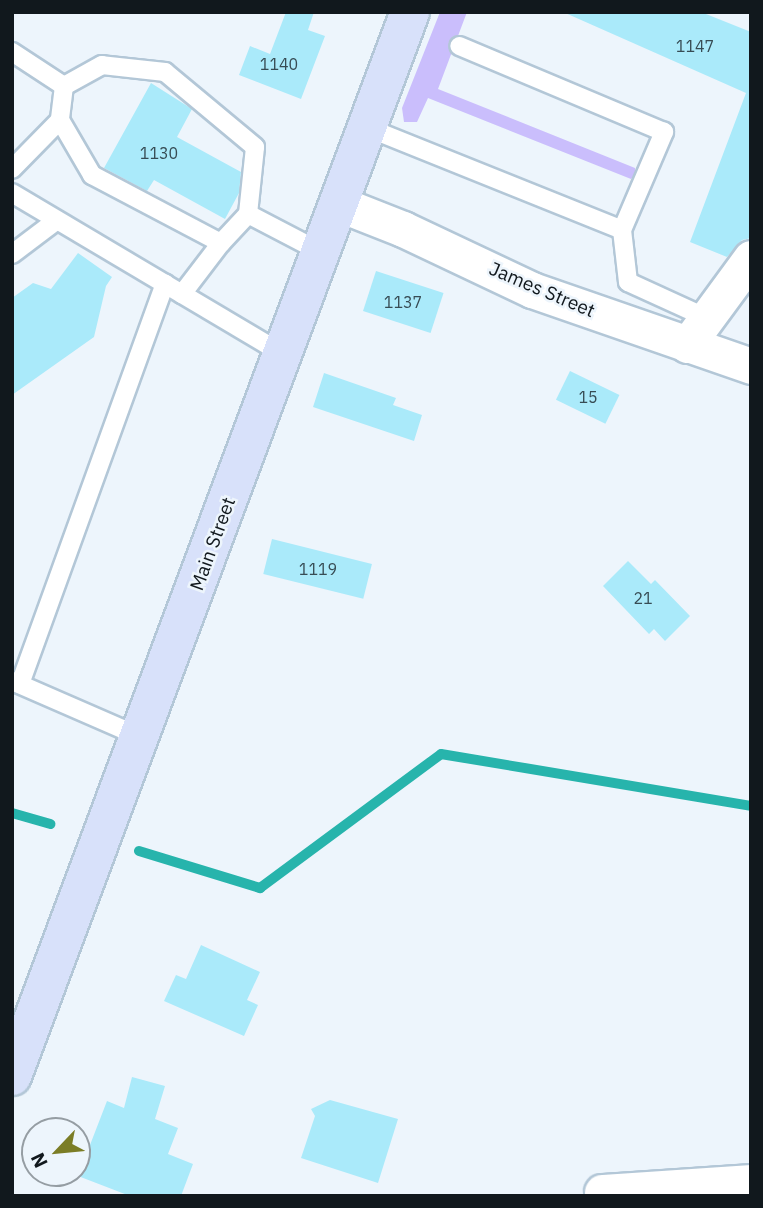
<!DOCTYPE html>
<style>
body{margin:0}
#map{position:relative;width:763px;height:1208px;overflow:hidden;background:#edf5fc;font-family:"IBM Plex Sans",sans-serif}
div>[style]{position:absolute}
.green>*{inset:0;background:#cabefc}
.stream>*{height:10px;margin:-5px;padding:0 5px;transform-origin:5px;border-radius:5px;background:#27b4ac}
.building>*{inset:0;background:#aaeafa;transform-origin:0 0}
.roads{filter:drop-shadow(2px 0 #b3c7d7) drop-shadow(-2px 0 #b3c7d7) drop-shadow(0 2px #b3c7d7) drop-shadow(0 -2px #b3c7d7)}
.service>*{height:18px;margin:-9px;padding:0 9px;transform-origin:9px;border-radius:9px;background:#fff}
.minor>*{height:35px;margin:-17.5px;padding:0 17.5px;transform-origin:17.5px;border-radius:17.5px;background:#fff}
.secondary>*{height:38px;margin:-19px;padding:0 19px;transform-origin:19px;border-radius:19px;background:#d8e1fa}
span{translate:-50% -50%;white-space:nowrap;text-align:center;line-height:1.15;-webkit-text-stroke:5px #edf5fc;paint-order:stroke}
.number-label{font-size:16px;color:#374c54}
.number-label span{-webkit-text-stroke-width:0}
.street-label{font-size:19px;color:#11181d}
.frame{position:absolute;inset:0;border:14px solid #11181d;pointer-events:none}
.north{position:absolute;left:21px;top:1117px;width:70px;height:70px;box-sizing:border-box;background:#edf5fc;border:2px solid #959da3;border-radius:50%;rotate:244deg;font-size:19px;font-weight:700;line-height:28px;text-align:center;color:#11181d}
.north::after{content:'';display:block;margin:auto;width:24px;height:32px;background:#7b7d26;clip-path:polygon(50% 0,100% 100%,50% 72%,0 100%)}
</style>
<div id="map">
<div class="green">
<i style="clip-path:polygon(440px 12px,467px 12px,438px 89px,635px 168px,635px 174px,631px 179px,428px 98px,417px 122px,404px 122px,402px 108px)"></i>
</div>
<div class="stream">
<i style="left:12px;top:813px;width:40px;rotate:16deg"></i>
<i style="left:139px;top:851px;width:127px;rotate:17deg"></i>
<i style="left:260px;top:888px;width:225px;rotate:-36.5deg"></i>
<i style="left:441px;top:754px;width:314px;rotate:9.5deg"></i>
</div>
<div class="building">
<i style="clip-path:polygon(286px 12px,314px 12px,308px 30px,325px 36px,301px 99px,239px 75px,250px 46px,270px 54px)"></i>
<i style="clip-path:polygon(563px 12px,701px 12px,751px 32px,751px 238px,742px 240px,727px 257px,690px 242px,746px 93px)"></i>
<i style="clip-path:polygon(151px 83px,192px 109px,177px 137px,241px 172px,239px 193px,225px 219px,154px 180px,147px 191px,104px 168px)"></i>
<i style="clip-path:polygon(78px 253px,112px 277px,106px 286px,94px 337px,12px 395px,12px 298px,33px 283px,51px 289px)"></i>
<i style="left:376px;top:271px;width:71px;height:42px;rotate:18deg"></i>
<i style="left:570px;top:371px;width:55px;height:32px;rotate:26deg"></i>
<i style="clip-path:polygon(324px 373px,396px 398px,393px 405px,422px 415px,414px 441px,313px 407px)"></i>
<i style="left:272px;top:539px;width:103px;height:36px;rotate:14deg"></i>
<i style="clip-path:polygon(628px 561px,651px 584px,655px 580px,690px 616px,665px 641px,654px 629px,649px 634px,603px 586px)"></i>
<i style="clip-path:polygon(201px 945px,260px 972px,247px 1000px,258px 1005px,244px 1036px,164px 1001px,176px 975px,186px 979px)"></i>
<i style="clip-path:polygon(132px 1077px,165px 1086px,155px 1119px,178px 1128px,168px 1154px,193px 1164px,181px 1196px,130px 1196px,78px 1176px,107px 1101px,124px 1108px)"></i>
<i style="clip-path:polygon(330px 1100px,398px 1119px,378px 1183px,301px 1158px,315px 1116px,311px 1109px)"></i>
</div>
<div class="roads">
<div class="service">
<i style="left:12px;top:52px;width:62px;rotate:33.2deg"></i>
<i style="left:366px;top:127px;width:276px;rotate:21.9deg"></i>
<i style="left:622px;top:230px;width:107px;rotate:-66.8deg"></i>
<i style="left:664px;top:132px;width:222px;rotate:-157.2deg"></i>
<i style="left:12px;top:169px;width:69px;rotate:-45.6deg"></i>
<i style="left:12px;top:193px;width:314px;rotate:30.7deg"></i>
<i style="left:248px;top:214px;width:67px;rotate:-84deg"></i>
<i style="left:255px;top:147px;width:117px;rotate:-140.2deg"></i>
<i style="left:165px;top:72px;width:63px;rotate:-173.7deg"></i>
<i style="left:102px;top:65px;width:43px;rotate:151.1deg"></i>
<i style="left:64px;top:86px;width:34px;rotate:97deg"></i>
<i style="left:60px;top:120px;width:64px;rotate:59.8deg"></i>
<i style="left:92px;top:175px;width:146px;rotate:27.8deg"></i>
<i style="left:221px;top:243px;width:40px;rotate:-47deg"></i>
<i style="left:248px;top:214px;width:80px;rotate:27.5deg"></i>
<i style="left:622px;top:230px;width:52px;rotate:83.4deg"></i>
<i style="left:628px;top:282px;width:87px;rotate:24.5deg"></i>
<i style="left:12px;top:254px;width:56px;rotate:-37.1deg"></i>
<i style="left:182px;top:294px;width:64px;rotate:-52.6deg"></i>
<i style="left:12px;top:681px;width:141px;rotate:23.5deg"></i>
<i style="left:20px;top:684px;width:426px;rotate:-70.1deg"></i>
</div>
<div class="minor">
<i style="left:337px;top:203px;width:71px;rotate:21.5deg"></i>
<i style="left:403px;top:229px;width:143px;rotate:25.3deg"></i>
<i style="left:532px;top:290px;width:232px;rotate:19.1deg"></i>
<i style="left:687px;top:345px;width:108px;rotate:-53.7deg"></i>
<i style="left:602px;top:1192px;width:149px;rotate:-3.8deg"></i>
</div>
<div class="secondary">
<i style="left:12px;top:1076px;width:1136px;rotate:-69.49deg"></i>
</div>
</div>
<div class="number-label">
<span style="left:695px;top:46px">1147</span>
<span style="left:279px;top:64px">1140</span>
<span style="left:159px;top:153px">1130</span>
<span style="left:403px;top:302px">1137</span>
<span style="left:588px;top:397px">15</span>
<span style="left:318px;top:569px">1119</span>
<span style="left:643px;top:598px">21</span>
</div>
<div class="street-label">
<span style="left:542px;top:290px;rotate:23deg">James Street</span>
<span style="left:213px;top:544px;rotate:-70deg">Main Street</span>
</div>
<div class="frame"></div>
<div class="north">N</div>
</div>
